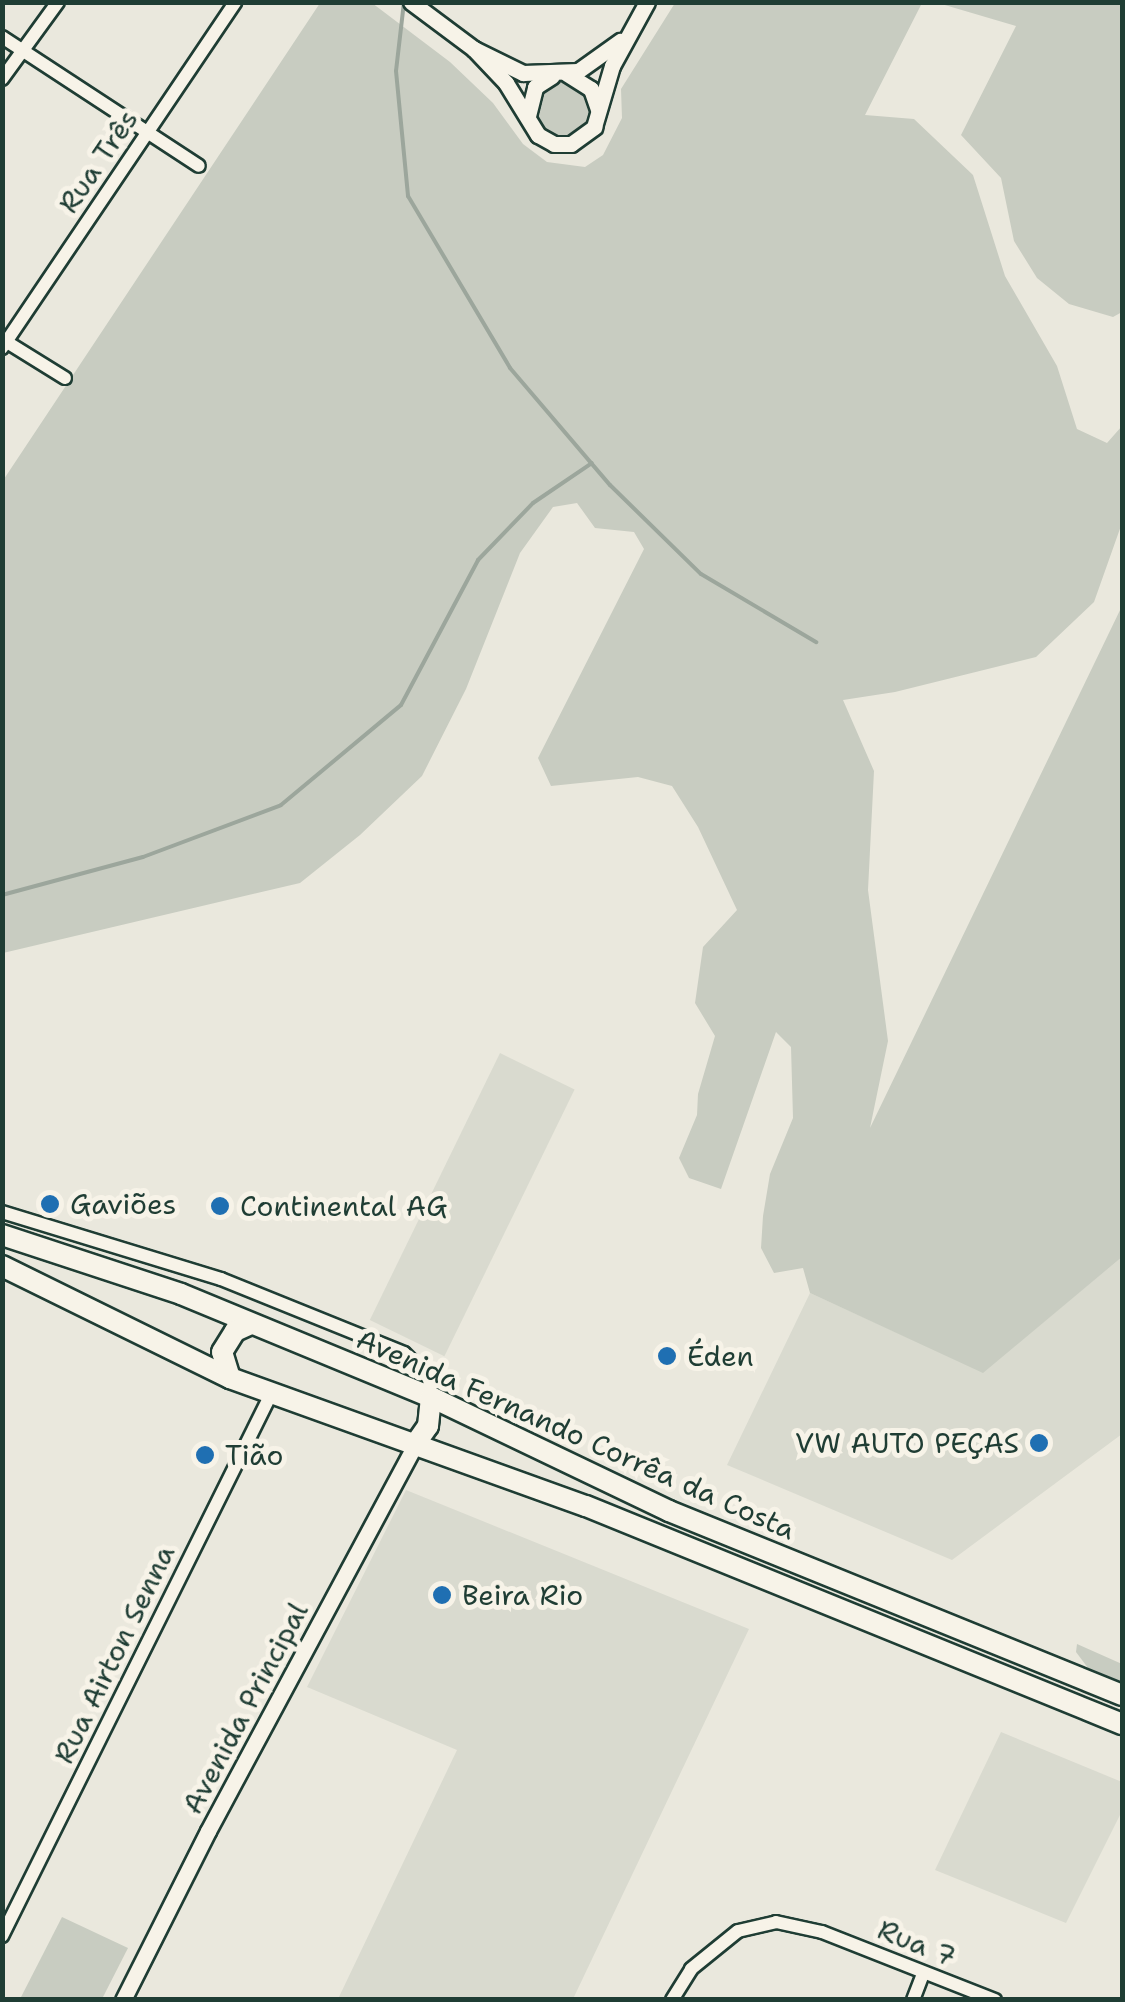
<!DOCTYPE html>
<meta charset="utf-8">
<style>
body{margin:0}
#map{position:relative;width:1125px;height:2002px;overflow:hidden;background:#eae8dd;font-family:"Shantell Sans",sans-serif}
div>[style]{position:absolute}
.built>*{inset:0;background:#d9dacf;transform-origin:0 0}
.green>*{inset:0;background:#c8ccc1}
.round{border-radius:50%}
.stream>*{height:4px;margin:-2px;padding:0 2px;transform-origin:2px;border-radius:2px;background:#9ca69c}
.roads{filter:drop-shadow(2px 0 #1f3d34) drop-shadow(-2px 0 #1f3d34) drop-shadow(0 2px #1f3d34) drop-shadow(0 -2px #1f3d34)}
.minor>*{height:12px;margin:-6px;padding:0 6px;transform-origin:6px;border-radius:6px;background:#f7f3e8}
.tertiary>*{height:15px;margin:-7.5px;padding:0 7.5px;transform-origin:7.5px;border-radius:7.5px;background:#f7f3e8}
.trunk>*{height:20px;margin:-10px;padding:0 10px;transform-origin:10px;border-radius:10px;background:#f7f3e8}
.dots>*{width:28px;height:28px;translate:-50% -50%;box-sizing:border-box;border:5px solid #f7f3e8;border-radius:50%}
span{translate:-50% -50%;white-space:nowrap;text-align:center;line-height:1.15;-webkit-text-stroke:10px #f7f3e8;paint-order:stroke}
.street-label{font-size:28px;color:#1f3d34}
.poi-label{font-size:28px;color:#1f3d34}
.left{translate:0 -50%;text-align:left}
.right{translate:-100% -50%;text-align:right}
.frame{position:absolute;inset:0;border:5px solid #1f3d34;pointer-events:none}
</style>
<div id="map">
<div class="built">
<i style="left:500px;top:1053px;width:83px;height:297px;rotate:26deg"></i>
<i style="clip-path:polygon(1122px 1257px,1122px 1434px,952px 1560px,727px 1465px,810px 1293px,983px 1372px)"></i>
<i style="clip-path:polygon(406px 1490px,749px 1629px,573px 1999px,338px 1999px,457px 1750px,307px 1687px)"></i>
<i style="clip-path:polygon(1001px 1732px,1122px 1782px,1122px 1811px,1066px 1923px,935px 1870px)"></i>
</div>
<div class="green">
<i style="clip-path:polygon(320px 3px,372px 3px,450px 62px,493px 103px,523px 144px,547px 162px,585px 167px,603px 155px,622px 118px,621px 89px,675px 3px,922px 3px,865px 115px,914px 119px,973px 175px,1005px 276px,1057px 366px,1077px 429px,1107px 443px,1122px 426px,1122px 523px,1094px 602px,1036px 657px,895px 692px,843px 700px,874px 771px,868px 890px,888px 1041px,870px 1128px,1122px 606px,1122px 1257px,983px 1373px,810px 1293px,803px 1268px,774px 1273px,761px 1248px,763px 1216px,770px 1174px,793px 1118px,791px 1047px,776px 1032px,721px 1189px,689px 1178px,679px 1158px,697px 1115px,698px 1094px,715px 1036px,695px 1003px,703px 947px,737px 910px,698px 827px,672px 786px,638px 777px,551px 786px,538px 758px,644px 549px,634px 532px,595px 528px,577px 503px,553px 507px,520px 553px,466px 689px,422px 776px,360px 835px,300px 883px,3px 953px,2px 482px)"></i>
<i style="clip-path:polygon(938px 3px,1122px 3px,1122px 312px,1113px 317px,1069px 304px,1037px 278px,1014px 241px,1001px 178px,961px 135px,1016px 26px)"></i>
<i class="round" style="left:535px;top:82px;width:56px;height:56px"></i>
<i style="clip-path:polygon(1077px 1644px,1122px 1664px,1122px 1682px,1088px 1668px,1076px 1652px)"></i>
<i style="clip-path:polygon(62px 1917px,128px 1948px,102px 1999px,20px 1999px)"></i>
</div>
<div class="stream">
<i style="left:404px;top:2px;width:69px;rotate:96.6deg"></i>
<i style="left:396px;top:71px;width:126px;rotate:84.5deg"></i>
<i style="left:408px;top:196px;width:200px;rotate:59.3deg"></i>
<i style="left:510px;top:368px;width:154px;rotate:49.5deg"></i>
<i style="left:610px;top:485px;width:127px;rotate:44.4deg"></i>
<i style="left:701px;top:574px;width:134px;rotate:30.6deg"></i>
<i style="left:2px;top:895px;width:146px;rotate:-15.1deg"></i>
<i style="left:143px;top:857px;width:147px;rotate:-20.6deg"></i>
<i style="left:281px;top:805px;width:156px;rotate:-39.8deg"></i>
<i style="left:401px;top:705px;width:164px;rotate:-62deg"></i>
<i style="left:478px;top:560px;width:79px;rotate:-46deg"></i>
<i style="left:533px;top:503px;width:71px;rotate:-34.1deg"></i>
</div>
<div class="roads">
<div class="minor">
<i style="left:2px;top:37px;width:235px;rotate:33.2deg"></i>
<i style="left:2px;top:79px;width:95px;rotate:-54deg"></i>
<i style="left:2px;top:339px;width:74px;rotate:31.8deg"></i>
<i style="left:2px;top:348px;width:417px;rotate:-56deg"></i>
<i style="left:2px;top:1212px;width:229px;rotate:17deg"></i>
<i style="left:221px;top:1279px;width:197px;rotate:22deg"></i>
<i style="left:404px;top:1353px;width:35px;rotate:45deg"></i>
<i style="left:429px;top:1378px;width:19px;rotate:84deg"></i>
<i style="left:2px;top:1936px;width:605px;rotate:-63.6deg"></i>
<i style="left:672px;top:2000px;width:36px;rotate:-58deg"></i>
<i style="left:691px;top:1969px;width:60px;rotate:-39deg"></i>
<i style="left:738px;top:1931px;width:39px;rotate:-13deg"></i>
<i style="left:776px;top:1922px;width:47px;rotate:12.3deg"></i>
<i style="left:822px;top:1932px;width:186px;rotate:21.5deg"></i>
<i style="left:913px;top:2000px;width:28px;rotate:-69deg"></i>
</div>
<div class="tertiary">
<i style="left:411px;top:2px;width:79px;rotate:36.7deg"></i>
<i style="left:474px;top:49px;width:55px;rotate:26.1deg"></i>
<i style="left:523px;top:73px;width:55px;rotate:-2.1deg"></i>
<i style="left:578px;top:71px;width:52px;rotate:-35.5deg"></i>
<i style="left:474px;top:49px;width:47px;rotate:46.7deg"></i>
<i style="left:506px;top:83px;width:61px;rotate:58.4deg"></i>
<i style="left:538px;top:135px;width:18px;rotate:29deg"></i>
<i style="left:554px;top:144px;width:17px"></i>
<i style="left:571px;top:144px;width:29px;rotate:-36deg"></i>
<i style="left:594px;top:127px;width:64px;rotate:-73.6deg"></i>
<i style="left:612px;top:66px;width:73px;rotate:-61.3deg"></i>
<i style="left:567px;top:74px;width:28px;rotate:32deg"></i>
<i style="left:591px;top:89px;width:21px;rotate:71deg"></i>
<i style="left:528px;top:116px;width:30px;rotate:-76deg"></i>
<i style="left:535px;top:87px;width:20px;rotate:-33deg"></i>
<i style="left:123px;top:2000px;width:189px;rotate:-63.3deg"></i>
<i style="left:208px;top:1831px;width:440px;rotate:-61.8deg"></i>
</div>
<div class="trunk">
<i style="left:2px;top:1235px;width:188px;rotate:18.2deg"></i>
<i style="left:181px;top:1294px;width:270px;rotate:22.4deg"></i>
<i style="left:431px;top:1397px;width:264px;rotate:25.6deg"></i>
<i style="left:669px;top:1511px;width:489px;rotate:22.1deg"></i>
<i style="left:2px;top:1266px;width:254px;rotate:26.2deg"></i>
<i style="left:230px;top:1378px;width:378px;rotate:19.8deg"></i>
<i style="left:586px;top:1506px;width:579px;rotate:22.13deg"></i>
<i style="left:230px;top:1378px;width:27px;rotate:-107deg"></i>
<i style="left:222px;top:1352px;width:25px;rotate:-58deg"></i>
<i style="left:235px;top:1331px;width:17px;rotate:-24deg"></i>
<i style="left:416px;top:1443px;width:21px;rotate:-55deg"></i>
<i style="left:428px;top:1426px;width:29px;rotate:-84deg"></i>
</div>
</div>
<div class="dots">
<i style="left:50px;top:1204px;background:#1f6fb2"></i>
<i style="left:220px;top:1206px;background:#1f6fb2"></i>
<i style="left:667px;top:1356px;background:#1f6fb2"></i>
<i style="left:1039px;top:1443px;background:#1f6fb2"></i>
<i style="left:205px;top:1455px;background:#1f6fb2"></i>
<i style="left:442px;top:1595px;background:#1f6fb2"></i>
</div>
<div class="street-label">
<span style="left:98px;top:161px;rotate:-56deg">Rua Três</span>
<span style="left:576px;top:1434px;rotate:24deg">Avenida Fernando Corrêa da Costa</span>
<span style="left:114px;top:1654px;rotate:-64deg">Rua Airton Senna</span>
<span style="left:245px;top:1708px;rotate:-62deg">Avenida Principal</span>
<span style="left:917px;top:1943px;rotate:22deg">Rua 7</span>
</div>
<div class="poi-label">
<span class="left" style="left:70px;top:1204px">Gaviões</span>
<span class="left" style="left:240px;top:1206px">Continental AG</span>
<span class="left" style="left:687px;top:1356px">Éden</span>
<span class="right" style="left:1019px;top:1443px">VW AUTO PEÇAS</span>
<span class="left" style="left:225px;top:1455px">Tião</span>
<span class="left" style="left:462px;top:1595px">Beira Rio</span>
</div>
<div class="frame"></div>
</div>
